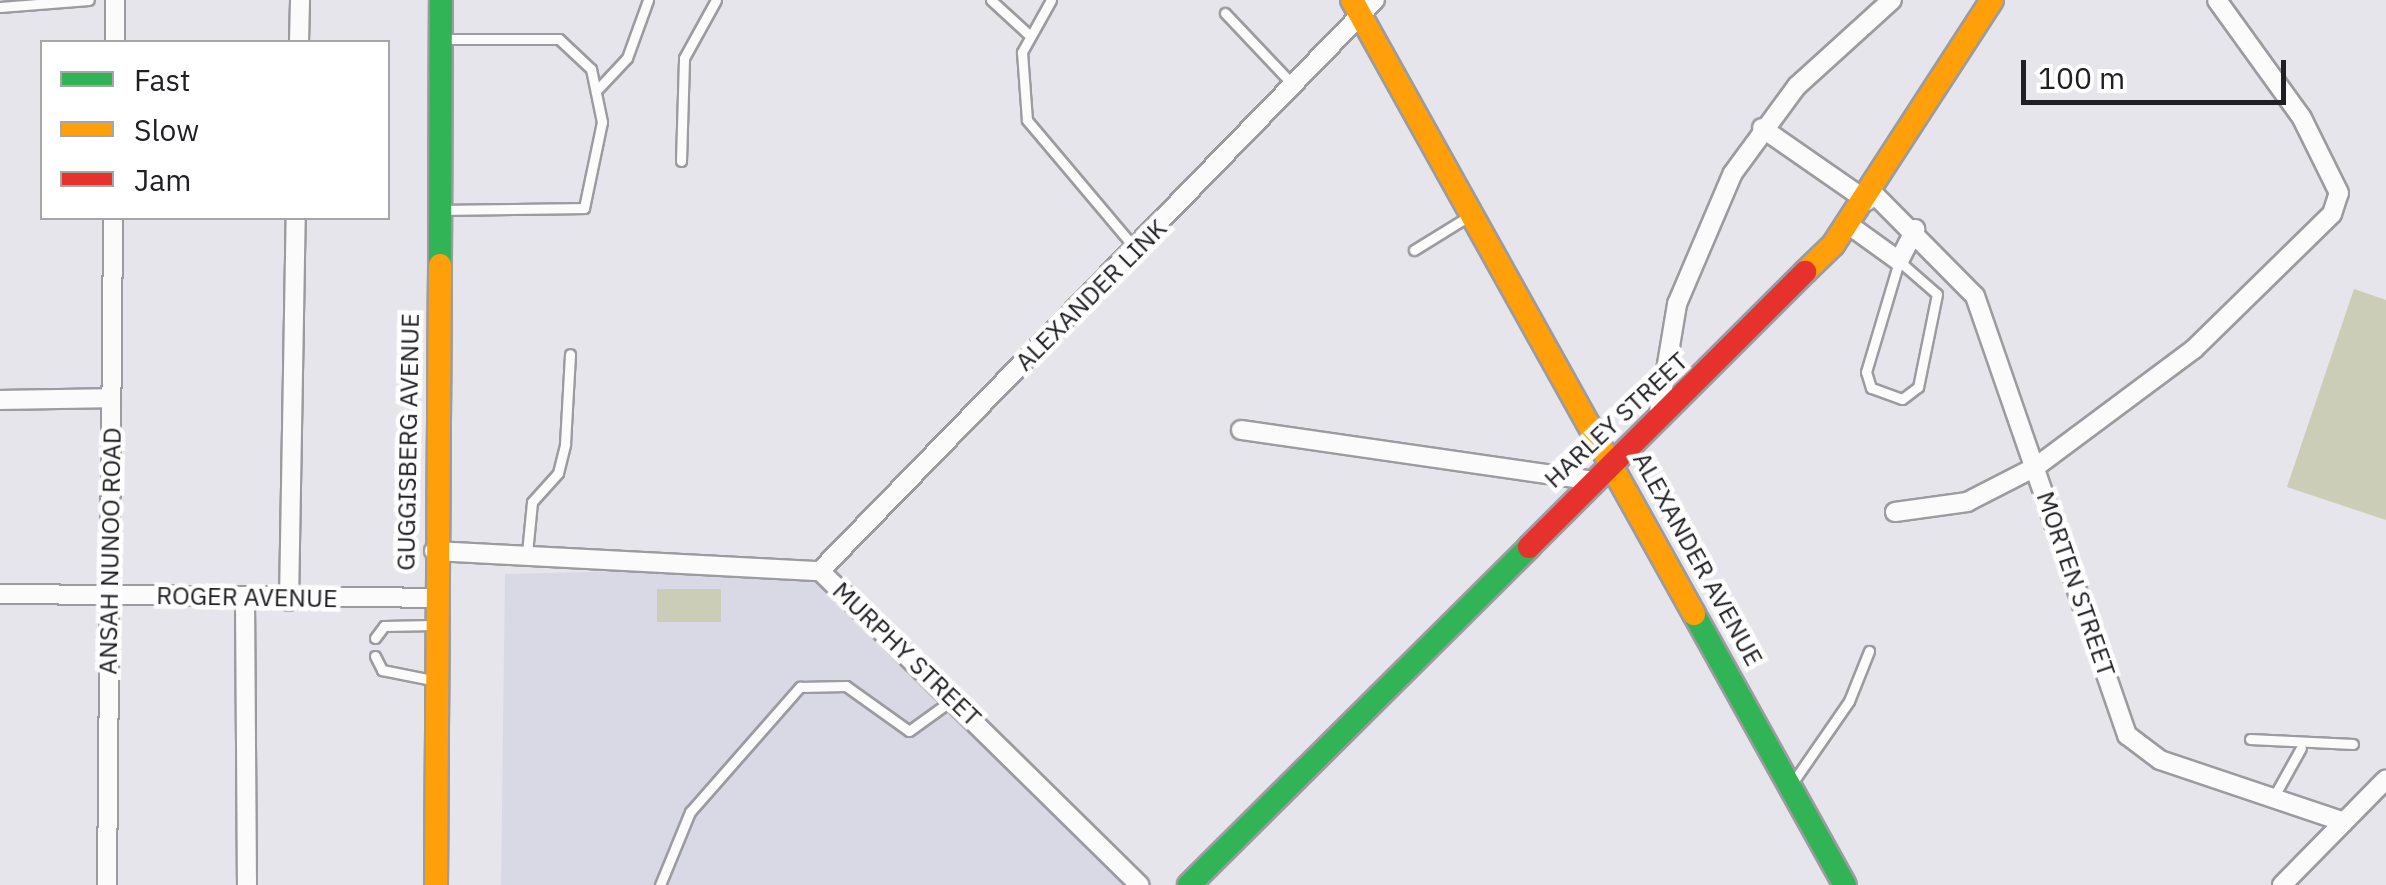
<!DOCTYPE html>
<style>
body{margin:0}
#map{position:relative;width:2386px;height:885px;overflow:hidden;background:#e5e5eb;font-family:"IBM Plex Sans",sans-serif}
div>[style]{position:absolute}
.built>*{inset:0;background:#d9d9e6}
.green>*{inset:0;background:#cccdb6;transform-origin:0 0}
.roads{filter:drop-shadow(2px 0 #9b9ba0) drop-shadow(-2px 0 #9b9ba0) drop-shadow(0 2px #9b9ba0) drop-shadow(0 -2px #9b9ba0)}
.lane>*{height:9px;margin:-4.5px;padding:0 4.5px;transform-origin:4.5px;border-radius:4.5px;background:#fbfbfc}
.street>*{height:18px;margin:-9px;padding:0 9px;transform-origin:9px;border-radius:9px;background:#fbfbfc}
.fast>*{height:22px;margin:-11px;padding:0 11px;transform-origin:11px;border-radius:11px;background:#30b455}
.slow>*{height:22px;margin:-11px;padding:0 11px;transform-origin:11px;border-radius:11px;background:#ff9f0a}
.jam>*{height:22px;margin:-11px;padding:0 11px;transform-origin:11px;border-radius:11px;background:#e5322d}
span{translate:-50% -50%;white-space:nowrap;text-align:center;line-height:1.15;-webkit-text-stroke:9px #fff;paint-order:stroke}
.street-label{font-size:25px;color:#202024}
.legend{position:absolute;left:40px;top:40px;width:350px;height:180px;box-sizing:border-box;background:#fff;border:2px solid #a6a6a7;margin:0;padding:12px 18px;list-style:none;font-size:30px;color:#202024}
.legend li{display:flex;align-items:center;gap:20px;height:50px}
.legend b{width:50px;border:2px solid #a6a6a7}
.scale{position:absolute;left:2021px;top:60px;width:265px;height:45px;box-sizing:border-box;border:5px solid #202024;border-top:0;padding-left:12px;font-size:30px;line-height:35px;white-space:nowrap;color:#202024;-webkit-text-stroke:8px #fff;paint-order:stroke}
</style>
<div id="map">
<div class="built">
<i style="clip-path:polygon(794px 567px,843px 585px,1133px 885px,501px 885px,505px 574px)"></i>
</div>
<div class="green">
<i style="clip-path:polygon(2354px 289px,2386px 300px,2386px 520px,2287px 487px)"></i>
<i style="left:657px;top:589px;width:64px;height:33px"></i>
</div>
<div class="roads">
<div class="lane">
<i style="left:991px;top:0;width:49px;rotate:42.5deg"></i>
<i style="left:1051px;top:0;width:60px;rotate:119.1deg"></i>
<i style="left:1022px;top:52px;width:68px;rotate:85.8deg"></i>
<i style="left:1027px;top:120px;width:166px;rotate:49.9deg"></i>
<i style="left:0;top:7px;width:89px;rotate:-4.5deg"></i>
<i style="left:1225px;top:13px;width:99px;rotate:46.6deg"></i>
<i style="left:596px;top:91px;width:45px;rotate:-46.8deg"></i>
<i style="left:627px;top:58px;width:62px;rotate:-70.1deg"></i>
<i style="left:681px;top:161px;width:103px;rotate:-88.3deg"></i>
<i style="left:684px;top:58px;width:66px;rotate:-61.1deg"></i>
<i style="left:442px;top:210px;width:142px;rotate:-0.8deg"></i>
<i style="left:584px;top:208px;width:88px;rotate:-78.2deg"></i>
<i style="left:602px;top:122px;width:54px;rotate:-101.7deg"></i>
<i style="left:591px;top:69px;width:44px;rotate:-136.8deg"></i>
<i style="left:559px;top:39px;width:115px;rotate:180deg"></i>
<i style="left:1414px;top:250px;width:65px;rotate:-31.7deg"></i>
<i style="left:1899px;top:261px;width:50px;rotate:41deg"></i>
<i style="left:1937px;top:294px;width:95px;rotate:101.5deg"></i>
<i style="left:1918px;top:387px;width:20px;rotate:143deg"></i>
<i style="left:1902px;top:399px;width:33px;rotate:-160deg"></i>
<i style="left:1871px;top:388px;width:17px;rotate:-107deg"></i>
<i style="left:1866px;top:372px;width:116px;rotate:-73.4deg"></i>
<i style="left:527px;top:553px;width:51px;rotate:-84.4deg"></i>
<i style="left:532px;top:502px;width:39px;rotate:-48deg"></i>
<i style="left:558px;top:473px;width:30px;rotate:-76deg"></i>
<i style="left:565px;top:444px;width:90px;rotate:-86.8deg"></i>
<i style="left:375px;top:638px;width:15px;rotate:-53deg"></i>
<i style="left:384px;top:626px;width:50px;rotate:-1.1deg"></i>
<i style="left:375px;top:656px;width:16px;rotate:63deg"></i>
<i style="left:382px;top:670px;width:51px;rotate:11.3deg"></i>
<i style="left:2250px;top:739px;width:103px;rotate:2.8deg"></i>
<i style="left:1793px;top:782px;width:98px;rotate:-55.3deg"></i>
<i style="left:1849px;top:701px;width:54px;rotate:-68.2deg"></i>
<i style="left:2273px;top:798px;width:57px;rotate:-60.8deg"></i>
<i style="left:660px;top:885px;width:79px;rotate:-67.7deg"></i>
<i style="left:690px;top:812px;width:167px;rotate:-48.7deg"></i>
<i style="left:800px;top:687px;width:46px;rotate:-1.2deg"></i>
<i style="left:846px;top:686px;width:77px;rotate:35.5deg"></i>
<i style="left:909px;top:731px;width:53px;rotate:-35.8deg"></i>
</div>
<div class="street">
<i style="left:115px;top:42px;width:42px;rotate:-90deg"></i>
<i style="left:299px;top:42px;width:42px;rotate:-88.6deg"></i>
<i style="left:1762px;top:128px;width:128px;rotate:34.8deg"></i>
<i style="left:1872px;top:192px;width:146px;rotate:45.3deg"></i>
<i style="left:1975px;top:296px;width:465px;rotate:70.9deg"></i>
<i style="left:2127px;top:735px;width:41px;rotate:37.1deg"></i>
<i style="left:2160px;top:760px;width:194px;rotate:18.6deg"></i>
<i style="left:1849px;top:225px;width:62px;rotate:35.8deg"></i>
<i style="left:1899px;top:261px;width:36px;rotate:-63deg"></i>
<i style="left:0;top:400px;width:111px;rotate:-1deg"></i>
<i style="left:1658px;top:418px;width:116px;rotate:-80.5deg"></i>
<i style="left:1677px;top:304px;width:142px;rotate:-66.9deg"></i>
<i style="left:1733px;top:173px;width:108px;rotate:-53.7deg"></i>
<i style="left:1797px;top:86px;width:128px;rotate:-42.2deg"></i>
<i style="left:1241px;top:430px;width:351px;rotate:8.2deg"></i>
<i style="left:1895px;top:512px;width:73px;rotate:-7.9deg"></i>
<i style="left:1967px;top:502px;width:79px;rotate:-27.2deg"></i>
<i style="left:2037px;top:466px;width:196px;rotate:-36.7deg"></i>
<i style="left:2194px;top:349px;width:193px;rotate:-44.4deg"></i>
<i style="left:2332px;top:214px;width:22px;rotate:-72deg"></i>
<i style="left:2339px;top:193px;width:84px;rotate:-116.3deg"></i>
<i style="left:2302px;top:118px;width:145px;rotate:-125.8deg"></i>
<i style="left:434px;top:551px;width:387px;rotate:3deg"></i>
<i style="left:820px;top:571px;width:448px;rotate:44.5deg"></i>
<i style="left:820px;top:571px;width:796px;rotate:-45.81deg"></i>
<i style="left:0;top:594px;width:434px;rotate:0.5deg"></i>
<i style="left:245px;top:601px;width:284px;rotate:89.6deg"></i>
<i style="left:289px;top:601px;width:383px;rotate:-89deg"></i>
<i style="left:107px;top:885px;width:667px;rotate:-89.48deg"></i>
<i style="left:2282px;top:885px;width:148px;rotate:-45.5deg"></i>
</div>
<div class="fast">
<i style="left:440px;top:265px;width:265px;rotate:-89.8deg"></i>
<i style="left:1694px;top:614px;width:310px;rotate:60.9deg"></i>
<i style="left:1189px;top:885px;width:479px;rotate:-44.8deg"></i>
</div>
<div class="slow">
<i style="left:1352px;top:0;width:703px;rotate:60.88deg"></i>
<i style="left:1805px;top:272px;width:39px;rotate:-44deg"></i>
<i style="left:1833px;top:245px;width:292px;rotate:-57deg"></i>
<i style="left:436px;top:885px;width:620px;rotate:-89.63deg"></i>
</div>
<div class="jam">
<i style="left:1529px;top:547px;width:390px;rotate:-44.9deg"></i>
</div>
</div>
<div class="street-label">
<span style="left:1091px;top:295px;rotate:-45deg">ALEXANDER LINK</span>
<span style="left:1616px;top:420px;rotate:-43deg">HARLEY STREET</span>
<span style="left:408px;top:442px;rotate:-89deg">GUGGISBERG AVENUE</span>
<span style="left:110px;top:551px;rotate:-89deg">ANSAH NUNOO ROAD</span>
<span style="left:1698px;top:559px;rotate:61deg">ALEXANDER AVENUE</span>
<span style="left:2076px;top:584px;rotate:71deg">MORTEN STREET</span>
<span style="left:247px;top:597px;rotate:1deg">ROGER AVENUE</span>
<span style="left:907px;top:654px;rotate:44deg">MURPHY STREET</span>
</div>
<ul class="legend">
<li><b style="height:12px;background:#30b455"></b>Fast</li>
<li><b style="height:12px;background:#ff9f0a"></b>Slow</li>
<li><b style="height:12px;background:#e5322d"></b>Jam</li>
</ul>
<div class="scale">100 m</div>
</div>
